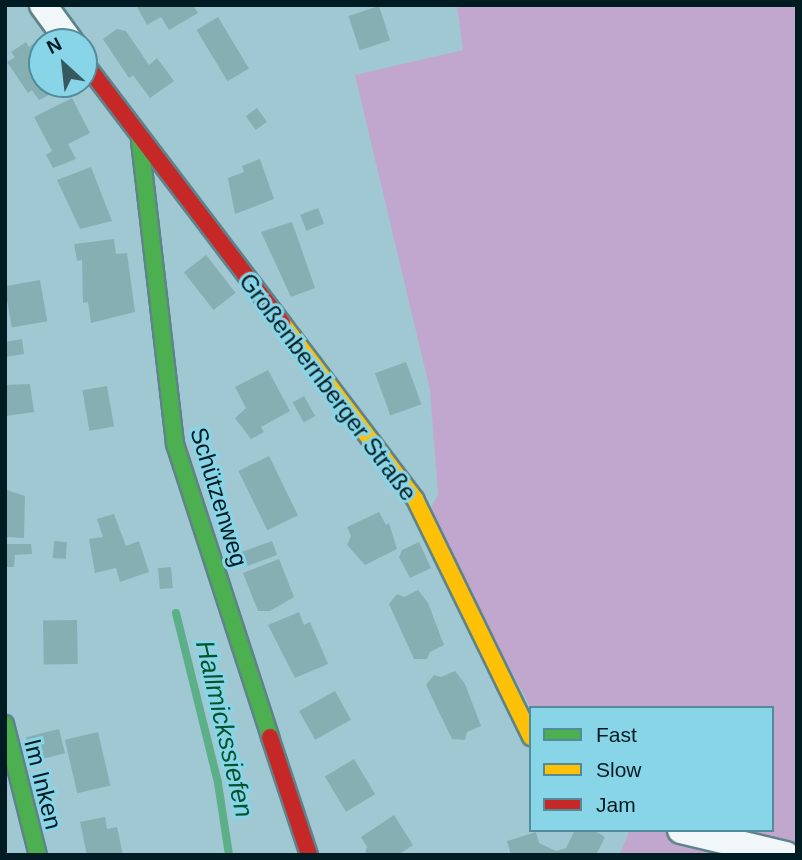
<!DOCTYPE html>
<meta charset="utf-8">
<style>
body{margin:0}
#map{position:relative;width:802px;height:860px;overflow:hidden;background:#9fc8d2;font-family:Arial,sans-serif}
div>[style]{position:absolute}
.green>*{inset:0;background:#c1a7ce}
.stream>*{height:8px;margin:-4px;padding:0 4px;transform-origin:4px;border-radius:4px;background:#5caf89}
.building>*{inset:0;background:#86afb4;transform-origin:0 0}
.roads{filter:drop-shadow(2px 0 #5f838a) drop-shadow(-2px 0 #5f838a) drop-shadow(0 2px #5f838a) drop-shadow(0 -2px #5f838a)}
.street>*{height:26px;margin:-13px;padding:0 13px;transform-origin:13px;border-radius:13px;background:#f1f7f8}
.fast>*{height:16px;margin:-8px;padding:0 8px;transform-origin:8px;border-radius:8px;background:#4caf50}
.slow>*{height:16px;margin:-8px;padding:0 8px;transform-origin:8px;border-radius:8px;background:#ffc107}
.jam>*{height:16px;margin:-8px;padding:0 8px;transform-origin:8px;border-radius:8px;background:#c62828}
span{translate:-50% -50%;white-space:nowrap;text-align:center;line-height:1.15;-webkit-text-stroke:6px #89d5e8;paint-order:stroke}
.street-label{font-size:24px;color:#001c22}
.water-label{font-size:26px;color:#04532d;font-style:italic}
.frame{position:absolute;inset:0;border:7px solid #001c22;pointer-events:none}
.legend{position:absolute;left:529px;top:706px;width:245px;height:126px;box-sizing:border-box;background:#89d5e8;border:2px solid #528b99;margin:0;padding:9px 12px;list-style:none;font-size:21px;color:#001c22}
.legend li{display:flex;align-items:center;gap:14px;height:35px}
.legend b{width:35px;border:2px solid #528b99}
.north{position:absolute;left:28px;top:28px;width:70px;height:70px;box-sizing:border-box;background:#89d5e8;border:2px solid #528b99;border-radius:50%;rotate:333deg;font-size:19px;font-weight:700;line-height:28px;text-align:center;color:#001c22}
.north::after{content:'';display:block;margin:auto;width:24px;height:32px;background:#385860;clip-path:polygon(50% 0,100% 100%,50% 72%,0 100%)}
</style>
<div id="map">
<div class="green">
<i style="clip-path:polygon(457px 5px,797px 5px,797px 853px,699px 830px,772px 830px,772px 708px,531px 708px,427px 515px,438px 495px,430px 390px,355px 75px,463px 50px)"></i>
<i style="clip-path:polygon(630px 830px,656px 830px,762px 855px,619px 855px)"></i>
</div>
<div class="stream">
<i style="left:176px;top:613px;width:175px;rotate:76.1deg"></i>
<i style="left:218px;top:783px;width:73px;rotate:81.3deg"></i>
</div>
<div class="building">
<i style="clip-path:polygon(136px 5px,193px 5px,198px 13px,169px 30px,161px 17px,147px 25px)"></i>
<i style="left:379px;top:6px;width:36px;height:32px;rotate:72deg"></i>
<i style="left:218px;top:17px;width:60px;height:25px;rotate:59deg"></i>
<i style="clip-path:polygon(117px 29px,126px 31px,149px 65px,157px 58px,174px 81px,150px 98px,133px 75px,129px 78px,103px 39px)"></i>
<i style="clip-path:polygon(38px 40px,42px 46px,42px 84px,71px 84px,39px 100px,32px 90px,28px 93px,7px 62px,15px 57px,11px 52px,26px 42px,29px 47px)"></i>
<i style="clip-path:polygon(72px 98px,90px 133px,68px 144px,76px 159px,53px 168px,46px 155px,52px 151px,34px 117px)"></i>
<i style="left:257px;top:108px;width:17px;height:14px;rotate:54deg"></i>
<i style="clip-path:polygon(260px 159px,274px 199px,235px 214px,228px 178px,244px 172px,242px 166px)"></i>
<i style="clip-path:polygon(91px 167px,112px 221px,80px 229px,57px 180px)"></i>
<i style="left:318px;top:208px;width:17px;height:19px;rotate:69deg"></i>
<i style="clip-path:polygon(292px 222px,315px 288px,291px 297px,261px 232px)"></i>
<i style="clip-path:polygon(114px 239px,116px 254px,127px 253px,135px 312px,91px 323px,88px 302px,83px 303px,82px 260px,77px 261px,74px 244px)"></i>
<i style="left:206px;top:255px;width:48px;height:28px;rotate:52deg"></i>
<i style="left:40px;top:280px;width:42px;height:36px;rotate:80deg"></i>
<i style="clip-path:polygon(22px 339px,24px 354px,5px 357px,5px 342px)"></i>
<i style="left:406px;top:362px;width:45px;height:33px;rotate:70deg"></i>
<i style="clip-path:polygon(268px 370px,290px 411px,261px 427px,264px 432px,251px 439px,235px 418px,246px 408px,235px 387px)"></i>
<i style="clip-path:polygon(30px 384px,34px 412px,6px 416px,5px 385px)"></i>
<i style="left:107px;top:386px;width:41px;height:25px;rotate:80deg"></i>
<i style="left:304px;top:396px;width:23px;height:13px;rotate:61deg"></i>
<i style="left:269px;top:456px;width:66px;height:34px;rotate:64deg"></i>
<i style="clip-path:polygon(7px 490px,25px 496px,24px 538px,7px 537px)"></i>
<i style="clip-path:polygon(379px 512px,386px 525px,389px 523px,397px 549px,365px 565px,347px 545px,351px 536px,347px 527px)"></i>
<i style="clip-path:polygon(114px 514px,126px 546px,139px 541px,149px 572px,120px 582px,116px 568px,95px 573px,89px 539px,103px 537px,97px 519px)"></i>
<i style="left:54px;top:541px;width:13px;height:17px;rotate:4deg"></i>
<i style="left:272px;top:541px;width:15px;height:33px;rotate:70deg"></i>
<i style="clip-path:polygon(419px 542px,431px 568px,410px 578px,399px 557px,402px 550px)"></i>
<i style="clip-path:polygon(5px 544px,31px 544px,32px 554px,15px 555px,14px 567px,5px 567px)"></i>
<i style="clip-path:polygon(279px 559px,294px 597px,270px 611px,258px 611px,243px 573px)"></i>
<i style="left:171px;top:567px;width:21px;height:13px;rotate:85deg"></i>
<i style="clip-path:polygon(418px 590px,428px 603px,444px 645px,430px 652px,427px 659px,414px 659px,389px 604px,397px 594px,404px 597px)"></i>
<i style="clip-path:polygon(299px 612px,304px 625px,310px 622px,328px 664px,295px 678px,268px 625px)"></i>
<i style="left:77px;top:620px;width:44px;height:34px;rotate:89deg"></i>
<i style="clip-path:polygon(455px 671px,465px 684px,481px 726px,467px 732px,465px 740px,452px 739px,426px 685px,434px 675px,441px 677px)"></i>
<i style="left:335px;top:691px;width:33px;height:41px;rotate:61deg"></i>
<i style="left:59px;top:729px;width:25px;height:34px;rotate:76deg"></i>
<i style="left:98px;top:732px;width:55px;height:34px;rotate:77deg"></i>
<i style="left:354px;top:759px;width:41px;height:34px;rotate:59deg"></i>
<i style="clip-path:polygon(394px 815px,413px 845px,398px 855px,365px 855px,367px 847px,361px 837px)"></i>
<i style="clip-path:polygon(105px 817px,107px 829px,117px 827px,123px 855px,87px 855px,80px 822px)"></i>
<i style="clip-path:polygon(575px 830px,593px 830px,605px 837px,596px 855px,511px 855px,507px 841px,536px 832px,539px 843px,556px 851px,566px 848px)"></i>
</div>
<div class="roads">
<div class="street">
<i style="left:43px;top:5px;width:46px;rotate:53.9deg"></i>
<i style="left:681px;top:830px;width:108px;rotate:13.4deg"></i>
</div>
<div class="fast">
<i style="left:140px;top:141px;width:305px;rotate:83.4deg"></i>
<i style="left:175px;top:444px;width:308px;rotate:72deg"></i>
<i style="left:5px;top:724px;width:135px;rotate:75.9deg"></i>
</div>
<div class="slow">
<i style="left:282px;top:323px;width:221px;rotate:52.9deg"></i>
<i style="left:415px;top:499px;width:265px;rotate:64deg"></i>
</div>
<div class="jam">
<i style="left:84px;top:62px;width:328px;rotate:52.8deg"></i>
<i style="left:270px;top:737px;width:124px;rotate:71.7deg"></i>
</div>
</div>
<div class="street-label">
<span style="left:328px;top:387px;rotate:53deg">Großenbernberger Straße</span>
<span style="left:219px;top:497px;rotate:73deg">Schützenweg</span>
<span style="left:43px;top:784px;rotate:76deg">Im Inken</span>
</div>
<div class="water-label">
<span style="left:224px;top:729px;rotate:77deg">Hallmickssiefen</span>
</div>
<div class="frame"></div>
<ul class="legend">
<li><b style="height:9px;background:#4caf50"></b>Fast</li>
<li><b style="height:9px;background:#ffc107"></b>Slow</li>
<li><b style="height:9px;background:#c62828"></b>Jam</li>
</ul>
<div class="north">N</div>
</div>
